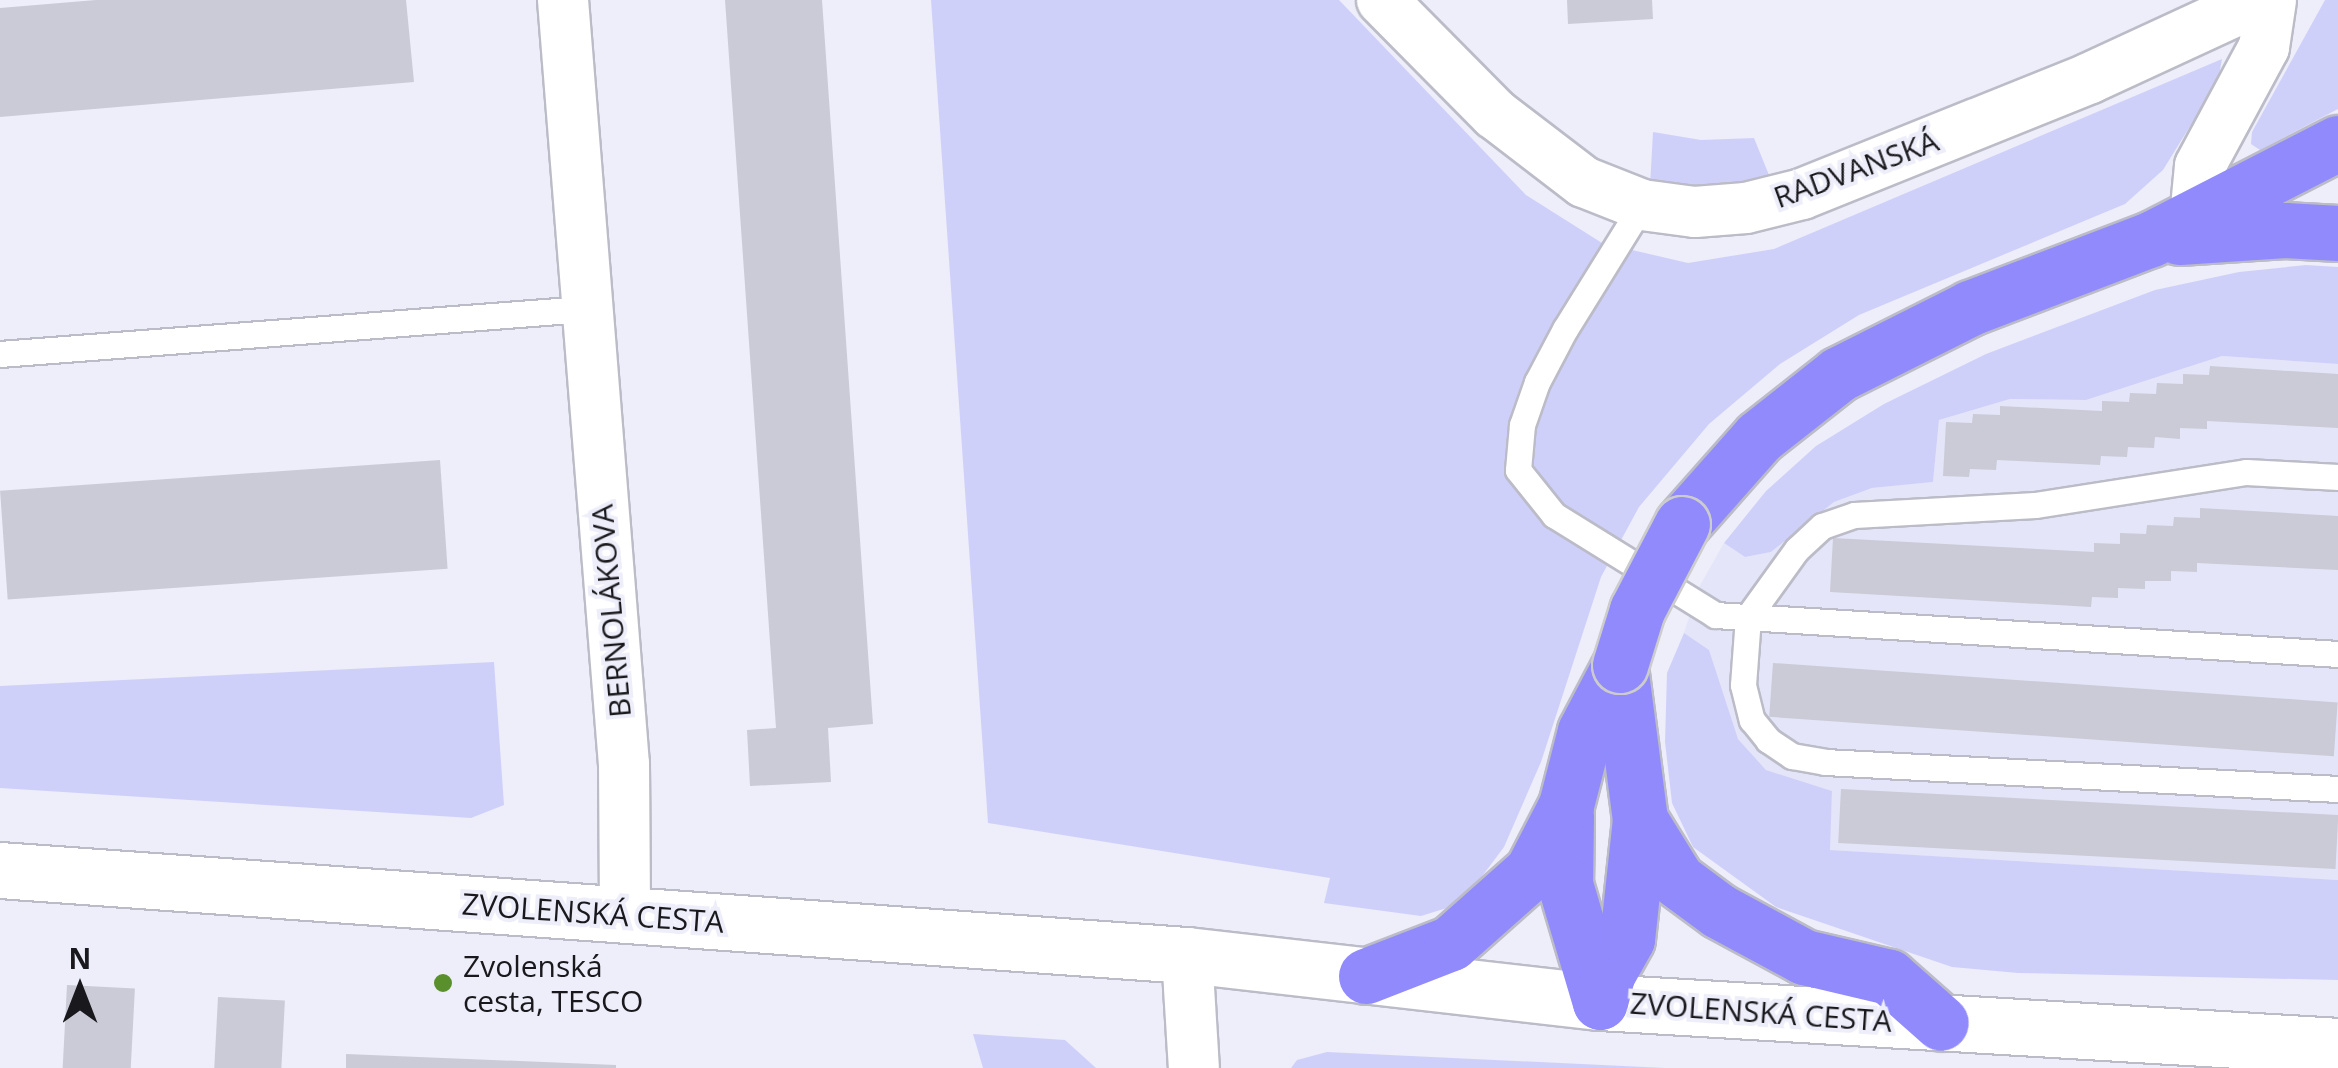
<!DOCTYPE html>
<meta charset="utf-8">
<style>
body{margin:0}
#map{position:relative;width:2338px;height:1068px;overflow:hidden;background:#edeef9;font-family:"Open Sans",sans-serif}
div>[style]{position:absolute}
.built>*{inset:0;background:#e4e5f8}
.green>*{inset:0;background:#cfd0fa}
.building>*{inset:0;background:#cacbd6;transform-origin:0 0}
.roads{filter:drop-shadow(2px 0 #bbbcc7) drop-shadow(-2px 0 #bbbcc7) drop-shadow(0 2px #bbbcc7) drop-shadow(0 -2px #bbbcc7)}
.lane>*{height:25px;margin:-12.5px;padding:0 12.5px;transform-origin:12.5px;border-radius:12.5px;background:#fff}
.street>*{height:50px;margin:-25px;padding:0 25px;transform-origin:25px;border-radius:25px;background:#fff}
.secondary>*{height:55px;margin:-27.5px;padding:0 27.5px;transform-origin:27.5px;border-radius:27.5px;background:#fff}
.highway>*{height:55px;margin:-27.5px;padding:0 27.5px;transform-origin:27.5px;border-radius:27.5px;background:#908afd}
.bridges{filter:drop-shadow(2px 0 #cccccd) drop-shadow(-2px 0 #cccccd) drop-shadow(0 2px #cccccd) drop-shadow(0 -2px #cccccd)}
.highway-bridge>*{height:55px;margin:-27.5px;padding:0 27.5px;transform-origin:27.5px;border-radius:27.5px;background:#908afd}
.dots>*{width:28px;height:28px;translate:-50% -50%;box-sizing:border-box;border:5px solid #edeef9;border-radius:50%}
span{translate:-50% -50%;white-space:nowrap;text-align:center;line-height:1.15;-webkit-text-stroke:8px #edeef9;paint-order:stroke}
.street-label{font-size:30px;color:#19191d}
.poi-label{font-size:30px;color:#19191d}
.left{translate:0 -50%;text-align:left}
.north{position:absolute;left:30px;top:938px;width:100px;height:100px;-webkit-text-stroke:8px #edeef9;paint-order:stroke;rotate:0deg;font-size:28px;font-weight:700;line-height:40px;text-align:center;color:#19191d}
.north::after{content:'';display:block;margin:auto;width:35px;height:45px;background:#19191d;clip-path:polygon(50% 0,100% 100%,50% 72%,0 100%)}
</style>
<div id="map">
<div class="built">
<i style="clip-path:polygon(2222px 356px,2338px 364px,2338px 880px,1829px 850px,1832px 791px,1766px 770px,1738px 739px,1684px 633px,1698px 589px,1724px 543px,1745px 557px,1771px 552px,1834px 502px,1872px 488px,1933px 482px,1939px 420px,2010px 399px,2086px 400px)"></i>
</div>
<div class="green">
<i style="clip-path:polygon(931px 0,1339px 0,1526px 195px,1602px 243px,1688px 263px,1774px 249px,2222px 59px,2218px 81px,2163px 170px,2125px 204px,1859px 315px,1780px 364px,1709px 424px,1639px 507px,1601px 577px,1541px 762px,1504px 847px,1477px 883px,1450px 907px,1421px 916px,1324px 903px,1330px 878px,988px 823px)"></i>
<i style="clip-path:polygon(2325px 0,2338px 0,2338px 109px,2260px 150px,2251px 144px,2252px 132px)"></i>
<i style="clip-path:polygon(1653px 132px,1701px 140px,1754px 138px,1771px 180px,1743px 188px,1650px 186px)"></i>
<i style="clip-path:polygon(2306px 265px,2338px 267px,2338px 364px,2222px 356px,2086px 400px,2010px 399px,1939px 420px,1933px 482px,1872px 488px,1834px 502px,1771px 552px,1745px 557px,1724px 543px,1766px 491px,1816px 446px,1884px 404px,1986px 354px,2155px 290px,2239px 272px)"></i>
<i style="clip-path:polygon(1684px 633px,1709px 650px,1738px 739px,1766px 770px,1832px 791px,1830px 850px,2338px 880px,2338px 980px,2018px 973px,1952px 967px,1776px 907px,1693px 847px,1672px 803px,1665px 742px,1667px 673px)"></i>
<i style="clip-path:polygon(494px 662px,504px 805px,471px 818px,0 788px,0 686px)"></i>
<i style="clip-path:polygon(973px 1034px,1065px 1040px,1096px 1068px,983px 1068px)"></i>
<i style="clip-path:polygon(1327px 1052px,1665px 1068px,1291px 1068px,1297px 1060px)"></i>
</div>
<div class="building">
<i style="clip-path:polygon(96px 0,406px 0,414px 82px,0 117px,0 8px)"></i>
<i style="clip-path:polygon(725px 0,822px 0,873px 724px,828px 728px,831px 782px,750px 786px,747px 730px,776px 728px)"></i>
<i style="clip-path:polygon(1567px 0,1652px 0,1653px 19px,1568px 24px)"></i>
<i style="clip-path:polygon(2210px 366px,2338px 374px,2338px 428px,2207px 421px,2207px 429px,2180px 428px,2180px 439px,2155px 437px,2154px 448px,2128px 447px,2127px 457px,2101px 456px,2100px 465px,1997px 460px,1996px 470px,1970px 469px,1969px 477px,1943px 476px,1946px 422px,1972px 423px,1973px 414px,2000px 415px,2000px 406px,2102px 411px,2102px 401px,2129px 402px,2130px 393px,2156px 394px,2157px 383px,2183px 384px,2183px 374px,2209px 375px)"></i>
<i style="left:440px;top:460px;width:109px;height:441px;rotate:86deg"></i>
<i style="clip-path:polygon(2200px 508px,2338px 516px,2338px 570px,2197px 563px,2197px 572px,2171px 571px,2171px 581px,2145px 581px,2145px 589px,2118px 588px,2118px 598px,2092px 597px,2091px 607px,1830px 592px,1833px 538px,2094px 552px,2094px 543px,2120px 544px,2120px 533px,2146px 534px,2147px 525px,2173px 526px,2174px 517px,2200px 518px)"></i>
<i style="left:1773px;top:663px;width:566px;height:54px;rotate:4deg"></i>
<i style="left:1841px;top:789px;width:498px;height:54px;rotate:3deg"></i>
<i style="left:67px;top:985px;width:68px;height:83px;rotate:3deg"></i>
<i style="left:218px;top:997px;width:67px;height:71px;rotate:3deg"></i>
<i style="clip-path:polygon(346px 1054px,616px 1065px,616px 1068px,346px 1068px)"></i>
</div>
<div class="roads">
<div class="lane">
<i style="left:1642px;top:205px;width:146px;rotate:121.8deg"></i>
<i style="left:1565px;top:329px;width:60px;rotate:117.8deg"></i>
<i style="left:1537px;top:382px;width:46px;rotate:109.2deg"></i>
<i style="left:1522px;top:425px;width:45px;rotate:95.1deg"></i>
<i style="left:1518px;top:470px;width:58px;rotate:51.3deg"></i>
<i style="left:1554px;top:515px;width:190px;rotate:31.8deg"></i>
<i style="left:1715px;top:615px;width:624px;rotate:3.58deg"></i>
<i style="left:0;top:354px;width:586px;rotate:-4.41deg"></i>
<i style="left:2338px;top:477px;width:92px;rotate:-176.9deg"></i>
<i style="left:2246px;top:472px;width:214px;rotate:171.1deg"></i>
<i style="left:2035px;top:505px;width:181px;rotate:176.8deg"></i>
<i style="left:1854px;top:515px;width:34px;rotate:161deg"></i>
<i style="left:1822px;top:526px;width:34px;rotate:137deg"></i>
<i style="left:1797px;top:549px;width:84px;rotate:125.8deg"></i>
<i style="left:1748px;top:617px;width:68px;rotate:94.2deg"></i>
<i style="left:1743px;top:685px;width:36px;rotate:76deg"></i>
<i style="left:1752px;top:720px;width:26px;rotate:51deg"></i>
<i style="left:1768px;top:740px;width:29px;rotate:34deg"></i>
<i style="left:1792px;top:756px;width:34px;rotate:10deg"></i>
<i style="left:1825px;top:762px;width:514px;rotate:3.01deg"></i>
</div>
<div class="street">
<i style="left:563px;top:0;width:766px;rotate:85.44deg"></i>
<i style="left:624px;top:764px;width:150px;rotate:89.6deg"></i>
<i style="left:1382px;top:0;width:161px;rotate:45.3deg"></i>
<i style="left:1495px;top:114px;width:112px;rotate:37.4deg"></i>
<i style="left:1584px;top:182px;width:62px;rotate:21.6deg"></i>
<i style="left:1642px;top:205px;width:53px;rotate:7.5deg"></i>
<i style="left:1695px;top:212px;width:51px;rotate:-4.5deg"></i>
<i style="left:1746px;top:208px;width:58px;rotate:-14deg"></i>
<i style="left:1802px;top:194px;width:310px;rotate:-21.9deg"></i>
<i style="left:2090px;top:78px;width:186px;rotate:-24.8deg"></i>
<i style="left:2195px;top:218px;width:52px;rotate:-84.5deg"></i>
<i style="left:2200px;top:166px;width:135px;rotate:-61.7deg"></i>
<i style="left:2264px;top:47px;width:48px;rotate:-81.5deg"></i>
<i style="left:1187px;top:955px;width:113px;rotate:86.5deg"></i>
</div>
<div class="secondary">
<i style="left:0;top:870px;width:1190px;rotate:4.1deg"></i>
<i style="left:1187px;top:955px;width:416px;rotate:6.5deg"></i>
<i style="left:1600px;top:1002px;width:739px;rotate:3.41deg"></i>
</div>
<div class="highway">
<i style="left:2179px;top:237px;width:106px;rotate:-3.8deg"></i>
<i style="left:2285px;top:230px;width:53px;rotate:3.2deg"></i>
<i style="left:1682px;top:524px;width:116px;rotate:-48.5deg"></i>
<i style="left:1759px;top:437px;width:102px;rotate:-38.2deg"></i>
<i style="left:1839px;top:374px;width:147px;rotate:-26.7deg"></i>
<i style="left:1970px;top:308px;width:194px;rotate:-20.9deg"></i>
<i style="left:2151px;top:239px;width:210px;rotate:-27.2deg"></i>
<i style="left:1566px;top:815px;width:69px;rotate:90.8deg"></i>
<i style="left:1565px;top:884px;width:123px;rotate:73.5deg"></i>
<i style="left:1640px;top:820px;width:70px;rotate:58.3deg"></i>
<i style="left:1677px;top:880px;width:52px;rotate:36.4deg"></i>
<i style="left:1719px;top:911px;width:97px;rotate:28.4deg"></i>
<i style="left:1804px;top:957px;width:87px;rotate:13.2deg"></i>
<i style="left:1889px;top:977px;width:69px;rotate:41.5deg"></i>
<i style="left:1366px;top:976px;width:91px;rotate:-21.2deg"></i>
<i style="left:1451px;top:943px;width:108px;rotate:-41.6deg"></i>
<i style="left:1532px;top:871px;width:74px;rotate:-62.7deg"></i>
<i style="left:1566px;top:805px;width:76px;rotate:-75.6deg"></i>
<i style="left:1585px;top:731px;width:75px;rotate:-62.1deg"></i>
<i style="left:1600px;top:1002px;width:28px;rotate:-75deg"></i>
<i style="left:1607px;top:975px;width:41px;rotate:-60.9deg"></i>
<i style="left:1627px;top:939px;width:120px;rotate:-83.8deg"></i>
<i style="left:1640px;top:820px;width:156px;rotate:-97.4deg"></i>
</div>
</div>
<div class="bridges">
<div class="highway-bridge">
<i style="left:1620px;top:665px;width:58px;rotate:-72.8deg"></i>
<i style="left:1637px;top:610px;width:97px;rotate:-62.4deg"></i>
</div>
</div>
<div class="dots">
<i style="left:443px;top:983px;background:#5a902b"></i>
</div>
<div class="street-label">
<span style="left:1856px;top:169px;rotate:-20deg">RADVANSKÁ</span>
<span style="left:611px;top:611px;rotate:-95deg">BERNOLÁKOVA</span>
<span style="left:593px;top:913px;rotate:4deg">ZVOLENSKÁ CESTA</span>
<span style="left:1761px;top:1012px;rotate:4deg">ZVOLENSKÁ CESTA</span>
</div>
<div class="poi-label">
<span class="left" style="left:463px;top:983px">Zvolenská<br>cesta, TESCO</span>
</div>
<div class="north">N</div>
</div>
